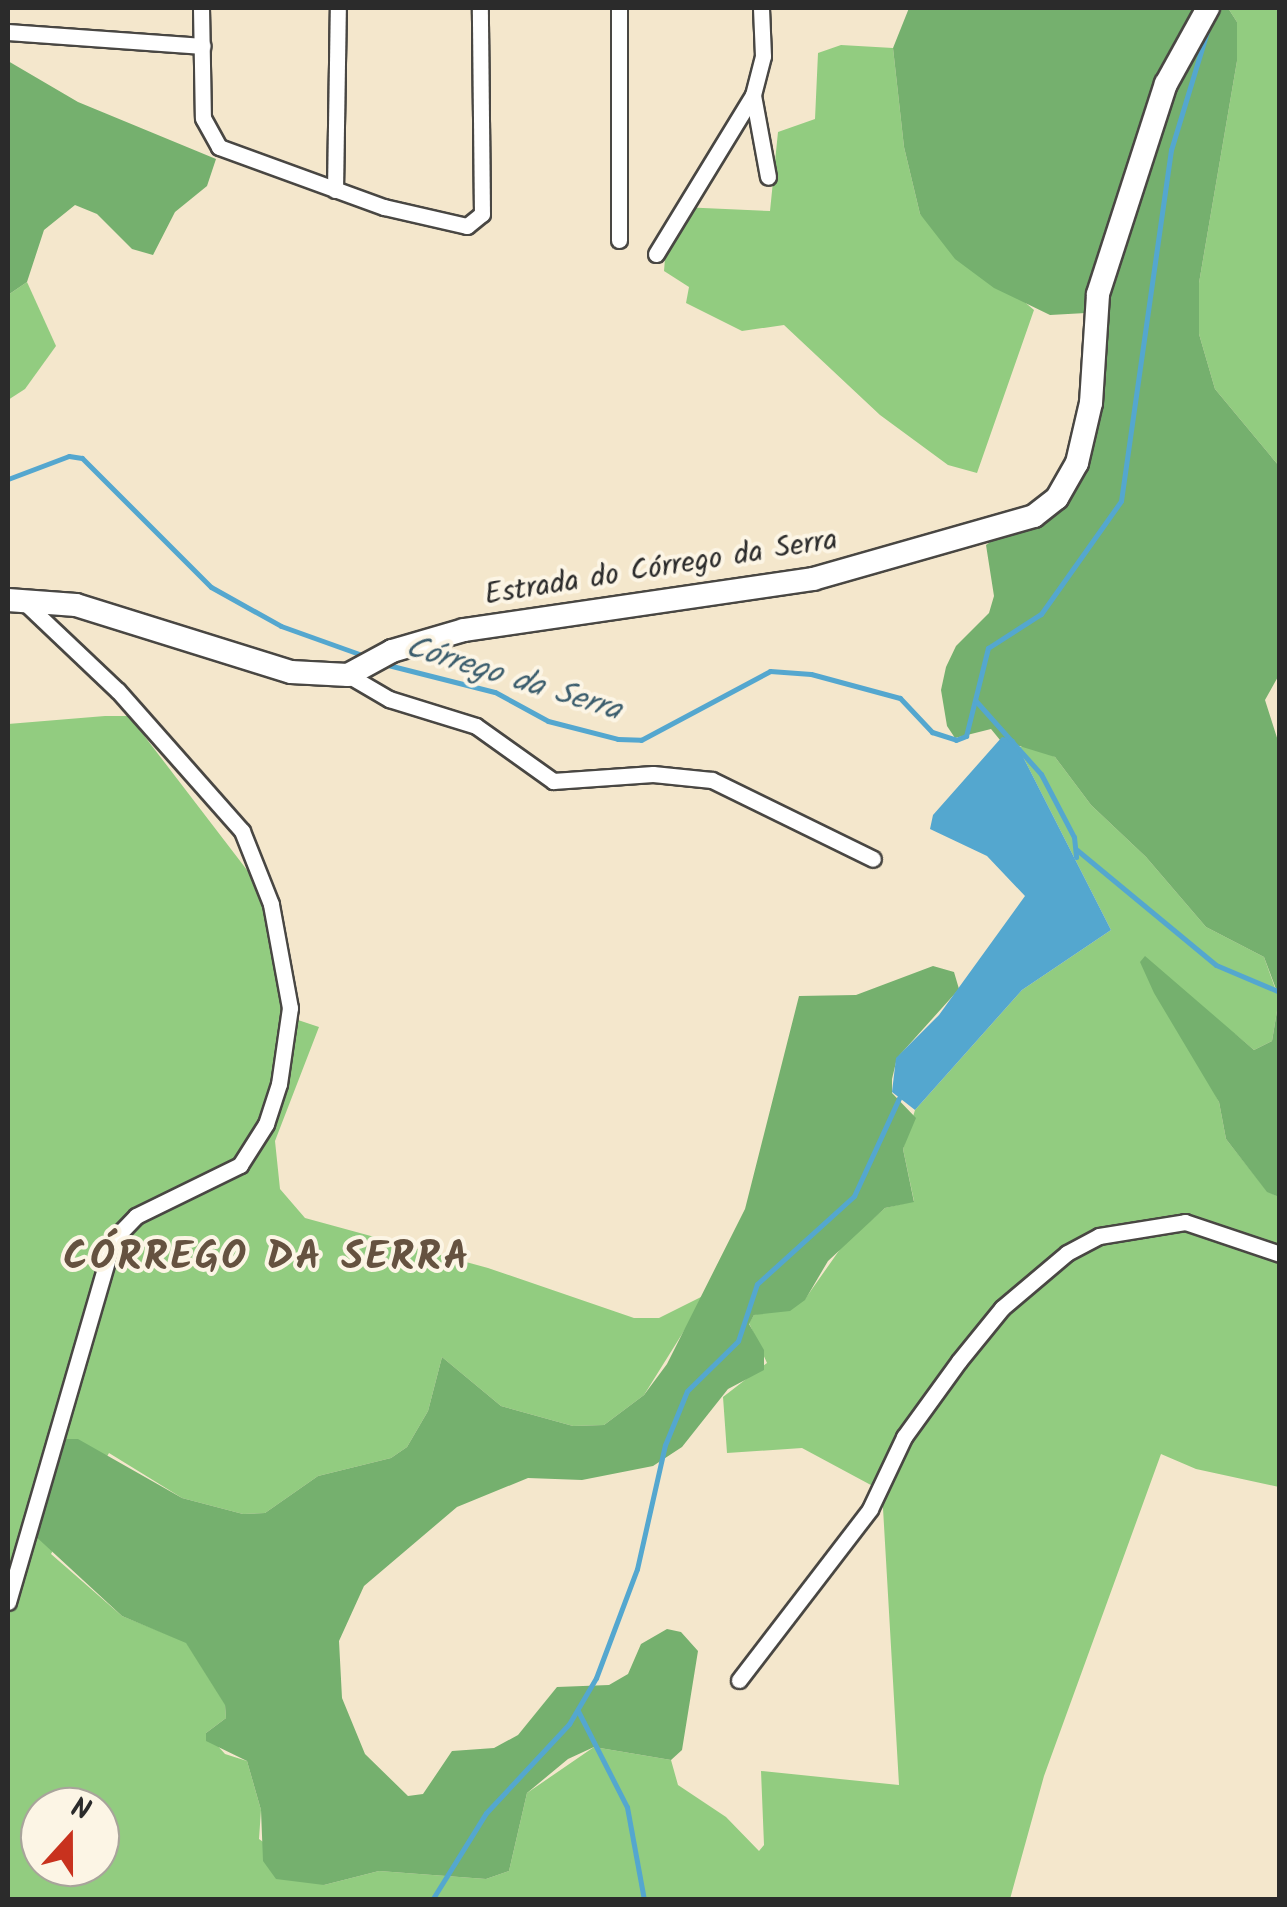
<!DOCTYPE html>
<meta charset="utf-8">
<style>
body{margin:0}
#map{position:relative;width:1287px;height:1907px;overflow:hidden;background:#f4e7cc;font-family:Kalam,sans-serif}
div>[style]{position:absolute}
.green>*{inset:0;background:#92cc80}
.forest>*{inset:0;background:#75b06e}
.water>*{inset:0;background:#54a7cf}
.stream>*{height:5px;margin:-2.5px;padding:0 2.5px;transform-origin:2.5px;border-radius:2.5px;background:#54a7cf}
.roads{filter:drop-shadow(2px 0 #494743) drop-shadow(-2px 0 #494743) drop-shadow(0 2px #494743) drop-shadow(0 -2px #494743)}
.street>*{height:15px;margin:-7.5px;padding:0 7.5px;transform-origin:7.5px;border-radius:7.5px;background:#fff}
.secondary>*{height:22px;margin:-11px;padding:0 11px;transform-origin:11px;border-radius:11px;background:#fff}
span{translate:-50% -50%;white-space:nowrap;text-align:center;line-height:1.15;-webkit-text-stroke:8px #fcf5e5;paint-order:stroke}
.street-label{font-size:30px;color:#2b2b2b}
.water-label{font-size:32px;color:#3b5d6d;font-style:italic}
.district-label{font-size:40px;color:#655240;font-weight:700;letter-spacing:2.5px}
.frame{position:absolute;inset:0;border:10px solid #2b2b2b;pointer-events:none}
.north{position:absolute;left:20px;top:1787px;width:100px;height:100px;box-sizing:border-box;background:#fcf5e5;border:2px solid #a8a49b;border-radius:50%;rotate:21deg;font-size:28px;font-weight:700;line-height:40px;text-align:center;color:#2b2b2b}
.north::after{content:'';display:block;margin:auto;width:35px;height:45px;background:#c8321e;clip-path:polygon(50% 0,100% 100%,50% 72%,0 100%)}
</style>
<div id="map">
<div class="green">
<i style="clip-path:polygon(1228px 8px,1279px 8px,1279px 466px,1215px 389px,1199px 334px,1199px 283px,1237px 61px,1237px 22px)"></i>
<i style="clip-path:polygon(841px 45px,893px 48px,904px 147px,920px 214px,1034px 310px,977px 473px,948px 465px,880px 415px,784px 325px,742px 331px,686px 303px,689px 287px,664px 271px,667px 233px,681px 207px,770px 211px,778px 132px,815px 119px,818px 53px)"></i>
<i style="clip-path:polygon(27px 282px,56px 346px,25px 389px,8px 400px,8px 295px)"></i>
<i style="clip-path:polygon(evenodd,105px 716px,129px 716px,260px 887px,289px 1017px,319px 1027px,275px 1141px,280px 1189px,305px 1218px,488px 1268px,634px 1318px,659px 1318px,707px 1294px,644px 1395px,604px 1425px,573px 1426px,501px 1406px,442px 1357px,428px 1411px,407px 1447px,391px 1458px,318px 1476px,265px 1513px,243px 1514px,182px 1498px,109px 1453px,51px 1554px,122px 1616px,186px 1642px,225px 1704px,226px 1718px,206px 1733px,225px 1754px,247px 1761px,261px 1810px,259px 1839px,324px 1885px,379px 1871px,486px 1879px,509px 1871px,527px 1793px,594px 1747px,671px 1760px,678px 1785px,726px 1817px,759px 1851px,764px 1845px,761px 1771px,899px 1785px,882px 1491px,802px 1448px,727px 1453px,723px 1397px,767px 1363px,749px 1323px,754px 1315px,805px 1299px,843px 1245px,885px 1208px,914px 1201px,903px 1149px,915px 1110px,1022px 990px,1111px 930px,1018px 747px,1034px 746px,1055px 757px,1091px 805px,1146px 857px,1206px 927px,1264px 957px,1279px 999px,1272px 1041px,1254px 1050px,1235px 1034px,1196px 1055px,1219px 1102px,1226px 1139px,1267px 1191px,1279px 1197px,1279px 1487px,1196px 1469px,1161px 1454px,1044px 1776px,1010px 1899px,8px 1899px,8px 724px,105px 716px,40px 1807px,100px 1807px,100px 1867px,40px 1867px,40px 1807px)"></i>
</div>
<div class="forest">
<i style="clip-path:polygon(909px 8px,1228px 8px,1237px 22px,1237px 61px,1199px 283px,1199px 334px,1215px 389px,1279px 466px,1279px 675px,1265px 700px,1279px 744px,1279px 997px,1264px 957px,1206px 927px,1146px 857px,1091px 805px,1055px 757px,1000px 740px,991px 729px,955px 738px,947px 726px,941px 690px,946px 667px,956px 646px,989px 613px,994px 596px,986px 545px,1076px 482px,1086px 313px,1050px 315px,994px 288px,955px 259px,920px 214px,904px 147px,893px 48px)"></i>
<i style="clip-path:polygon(8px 61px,78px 102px,216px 159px,207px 186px,175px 212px,153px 255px,132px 249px,97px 214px,75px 205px,44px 230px,27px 282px,8px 295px)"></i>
<i style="clip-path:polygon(1145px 956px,1254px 1050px,1272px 1041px,1279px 999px,1279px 1197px,1267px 1192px,1226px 1139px,1219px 1102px,1154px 993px,1140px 962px)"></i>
<i style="clip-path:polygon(933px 966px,954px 972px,959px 989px,897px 1058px,892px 1079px,892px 1093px,916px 1118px,903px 1149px,914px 1202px,885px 1208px,828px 1261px,805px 1300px,790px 1311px,754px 1315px,749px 1324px,764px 1350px,764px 1370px,728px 1389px,682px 1447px,653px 1466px,582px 1480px,528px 1478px,457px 1507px,364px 1586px,339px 1641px,342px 1698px,365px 1754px,408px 1796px,423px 1794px,452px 1751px,494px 1748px,518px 1735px,557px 1687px,609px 1685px,628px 1674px,641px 1644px,667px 1629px,681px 1632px,698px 1651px,682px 1750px,671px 1760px,594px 1747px,568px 1759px,527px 1793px,509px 1871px,486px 1879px,379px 1871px,324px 1885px,276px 1879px,263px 1861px,261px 1810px,247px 1761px,206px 1741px,206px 1733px,226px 1718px,225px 1705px,186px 1643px,122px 1616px,32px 1533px,59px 1439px,78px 1439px,182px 1498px,243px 1514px,265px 1513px,318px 1476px,391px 1458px,407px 1447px,428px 1411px,442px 1357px,501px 1406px,573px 1426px,604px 1425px,644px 1395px,667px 1364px,745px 1209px,799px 996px,856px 995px)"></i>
</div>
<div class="water">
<i style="clip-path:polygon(1002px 737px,1014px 739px,1111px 930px,1022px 990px,915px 1110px,892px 1092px,896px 1058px,939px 1015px,1025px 896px,987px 856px,930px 829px,933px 815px)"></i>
</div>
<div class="stream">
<i style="left:8px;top:479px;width:65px;rotate:-20.7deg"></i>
<i style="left:69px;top:456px;width:13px;rotate:9deg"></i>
<i style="left:82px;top:458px;width:182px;rotate:45deg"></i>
<i style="left:211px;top:587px;width:80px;rotate:29.1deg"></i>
<i style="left:281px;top:626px;width:89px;rotate:19.7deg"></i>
<i style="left:384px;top:664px;width:114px;rotate:14.2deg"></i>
<i style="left:495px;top:692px;width:60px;rotate:28.7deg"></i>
<i style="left:548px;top:721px;width:72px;rotate:14.4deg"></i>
<i style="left:618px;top:739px;width:23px;rotate:2deg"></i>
<i style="left:641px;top:740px;width:146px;rotate:-28.1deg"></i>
<i style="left:770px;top:671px;width:41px;rotate:4.2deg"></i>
<i style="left:811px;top:674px;width:92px;rotate:15.1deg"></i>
<i style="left:900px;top:698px;width:47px;rotate:46.7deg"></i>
<i style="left:932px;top:732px;width:25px;rotate:18deg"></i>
<i style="left:956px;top:740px;width:11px;rotate:-22deg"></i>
<i style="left:966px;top:736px;width:91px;rotate:-76deg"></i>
<i style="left:988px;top:648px;width:63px;rotate:-32.7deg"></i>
<i style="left:1041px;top:614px;width:138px;rotate:-54.7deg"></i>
<i style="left:1121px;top:501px;width:355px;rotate:-81.9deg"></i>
<i style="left:1171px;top:150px;width:127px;rotate:-73.1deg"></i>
<i style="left:975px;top:700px;width:99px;rotate:48.3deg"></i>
<i style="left:1041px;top:774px;width:71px;rotate:62.4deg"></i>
<i style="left:1074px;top:837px;width:20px;rotate:84deg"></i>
<i style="left:1077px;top:850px;width:180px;rotate:39.6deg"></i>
<i style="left:1216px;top:965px;width:69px;rotate:22.9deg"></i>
<i style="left:578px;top:1711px;width:108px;rotate:63deg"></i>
<i style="left:627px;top:1807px;width:95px;rotate:79.6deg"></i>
<i style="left:432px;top:1900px;width:102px;rotate:-58.2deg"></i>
<i style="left:486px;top:1813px;width:122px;rotate:-47deg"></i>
<i style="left:569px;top:1724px;width:53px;rotate:-59.6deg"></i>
<i style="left:596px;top:1678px;width:116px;rotate:-69.4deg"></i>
<i style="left:637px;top:1569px;width:127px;rotate:-77.3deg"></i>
<i style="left:665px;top:1445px;width:58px;rotate:-67.8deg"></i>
<i style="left:687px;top:1391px;width:71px;rotate:-44.4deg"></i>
<i style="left:738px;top:1341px;width:60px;rotate:-71.6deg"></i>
<i style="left:757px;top:1284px;width:131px;rotate:-42.2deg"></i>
<i style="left:854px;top:1196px;width:108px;rotate:-65.3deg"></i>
</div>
<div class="roads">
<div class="street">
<i style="left:201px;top:8px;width:110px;rotate:89deg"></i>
<i style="left:203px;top:118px;width:33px;rotate:61deg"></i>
<i style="left:219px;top:147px;width:176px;rotate:20deg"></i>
<i style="left:384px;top:207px;width:85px;rotate:12.9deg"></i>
<i style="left:467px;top:226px;width:19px;rotate:-39deg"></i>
<i style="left:482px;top:214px;width:206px;rotate:-90.6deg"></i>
<i style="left:8px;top:32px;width:195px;rotate:4.1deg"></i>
<i style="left:753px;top:95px;width:83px;rotate:79.6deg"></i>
<i style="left:335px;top:190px;width:182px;rotate:-89.1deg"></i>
<i style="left:619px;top:240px;width:232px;rotate:-90deg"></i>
<i style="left:656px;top:254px;width:186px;rotate:-58.6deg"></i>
<i style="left:753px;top:95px;width:40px;rotate:-75.6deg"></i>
<i style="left:763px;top:56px;width:48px;rotate:-92.4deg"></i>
<i style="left:348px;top:675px;width:48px;rotate:30.3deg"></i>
<i style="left:389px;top:699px;width:91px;rotate:17.2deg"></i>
<i style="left:476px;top:726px;width:95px;rotate:35.5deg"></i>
<i style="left:553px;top:781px;width:100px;rotate:-4deg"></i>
<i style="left:653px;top:774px;width:59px;rotate:5.8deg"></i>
<i style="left:712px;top:780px;width:179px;rotate:26.1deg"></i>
<i style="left:8px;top:1602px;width:377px;rotate:-73.8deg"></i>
<i style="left:113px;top:1240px;width:33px;rotate:-46deg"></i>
<i style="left:136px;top:1216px;width:116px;rotate:-26.1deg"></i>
<i style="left:240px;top:1165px;width:49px;rotate:-57.6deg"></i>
<i style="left:266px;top:1124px;width:42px;rotate:-72deg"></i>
<i style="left:279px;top:1084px;width:77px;rotate:-81.8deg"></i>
<i style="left:290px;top:1008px;width:106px;rotate:-100.4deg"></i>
<i style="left:271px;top:904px;width:79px;rotate:-111.7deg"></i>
<i style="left:242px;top:831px;width:187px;rotate:-131.5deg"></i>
<i style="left:118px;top:691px;width:131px;rotate:-136.5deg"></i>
<i style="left:739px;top:1680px;width:215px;rotate:-52.5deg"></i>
<i style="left:870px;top:1509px;width:80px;rotate:-64.7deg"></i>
<i style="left:904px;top:1437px;width:94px;rotate:-54.1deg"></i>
<i style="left:959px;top:1361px;width:68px;rotate:-50.9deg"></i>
<i style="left:1002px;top:1308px;width:85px;rotate:-40.2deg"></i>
<i style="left:1067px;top:1253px;width:36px;rotate:-28deg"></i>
<i style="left:1099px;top:1236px;width:87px;rotate:-9.2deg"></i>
<i style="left:1185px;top:1222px;width:100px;rotate:18.6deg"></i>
</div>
<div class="secondary">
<i style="left:8px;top:600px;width:68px;rotate:4.2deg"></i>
<i style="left:76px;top:605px;width:225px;rotate:17.3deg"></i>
<i style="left:291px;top:672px;width:57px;rotate:3deg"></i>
<i style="left:348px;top:675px;width:50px;rotate:-28.6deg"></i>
<i style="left:392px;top:651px;width:75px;rotate:-16.3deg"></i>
<i style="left:464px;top:630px;width:353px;rotate:-8.3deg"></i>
<i style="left:813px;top:579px;width:230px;rotate:-15.9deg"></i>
<i style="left:1034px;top:516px;width:29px;rotate:-38deg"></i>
<i style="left:1057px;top:498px;width:40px;rotate:-60.3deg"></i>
<i style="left:1077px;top:463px;width:62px;rotate:-76.9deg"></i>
<i style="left:1091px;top:403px;width:109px;rotate:-86.3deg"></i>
<i style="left:1098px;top:294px;width:221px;rotate:-72.1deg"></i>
<i style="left:1166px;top:84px;width:87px;rotate:-61.1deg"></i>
</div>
</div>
<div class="street-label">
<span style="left:661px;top:568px;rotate:-9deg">Estrada do Córrego da Serra</span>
</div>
<div class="water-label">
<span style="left:513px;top:680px;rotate:17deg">Córrego da Serra</span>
</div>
<div class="district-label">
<span style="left:267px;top:1258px">CÓRREGO DA SERRA</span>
</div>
<div class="frame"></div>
<div class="north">N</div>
</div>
